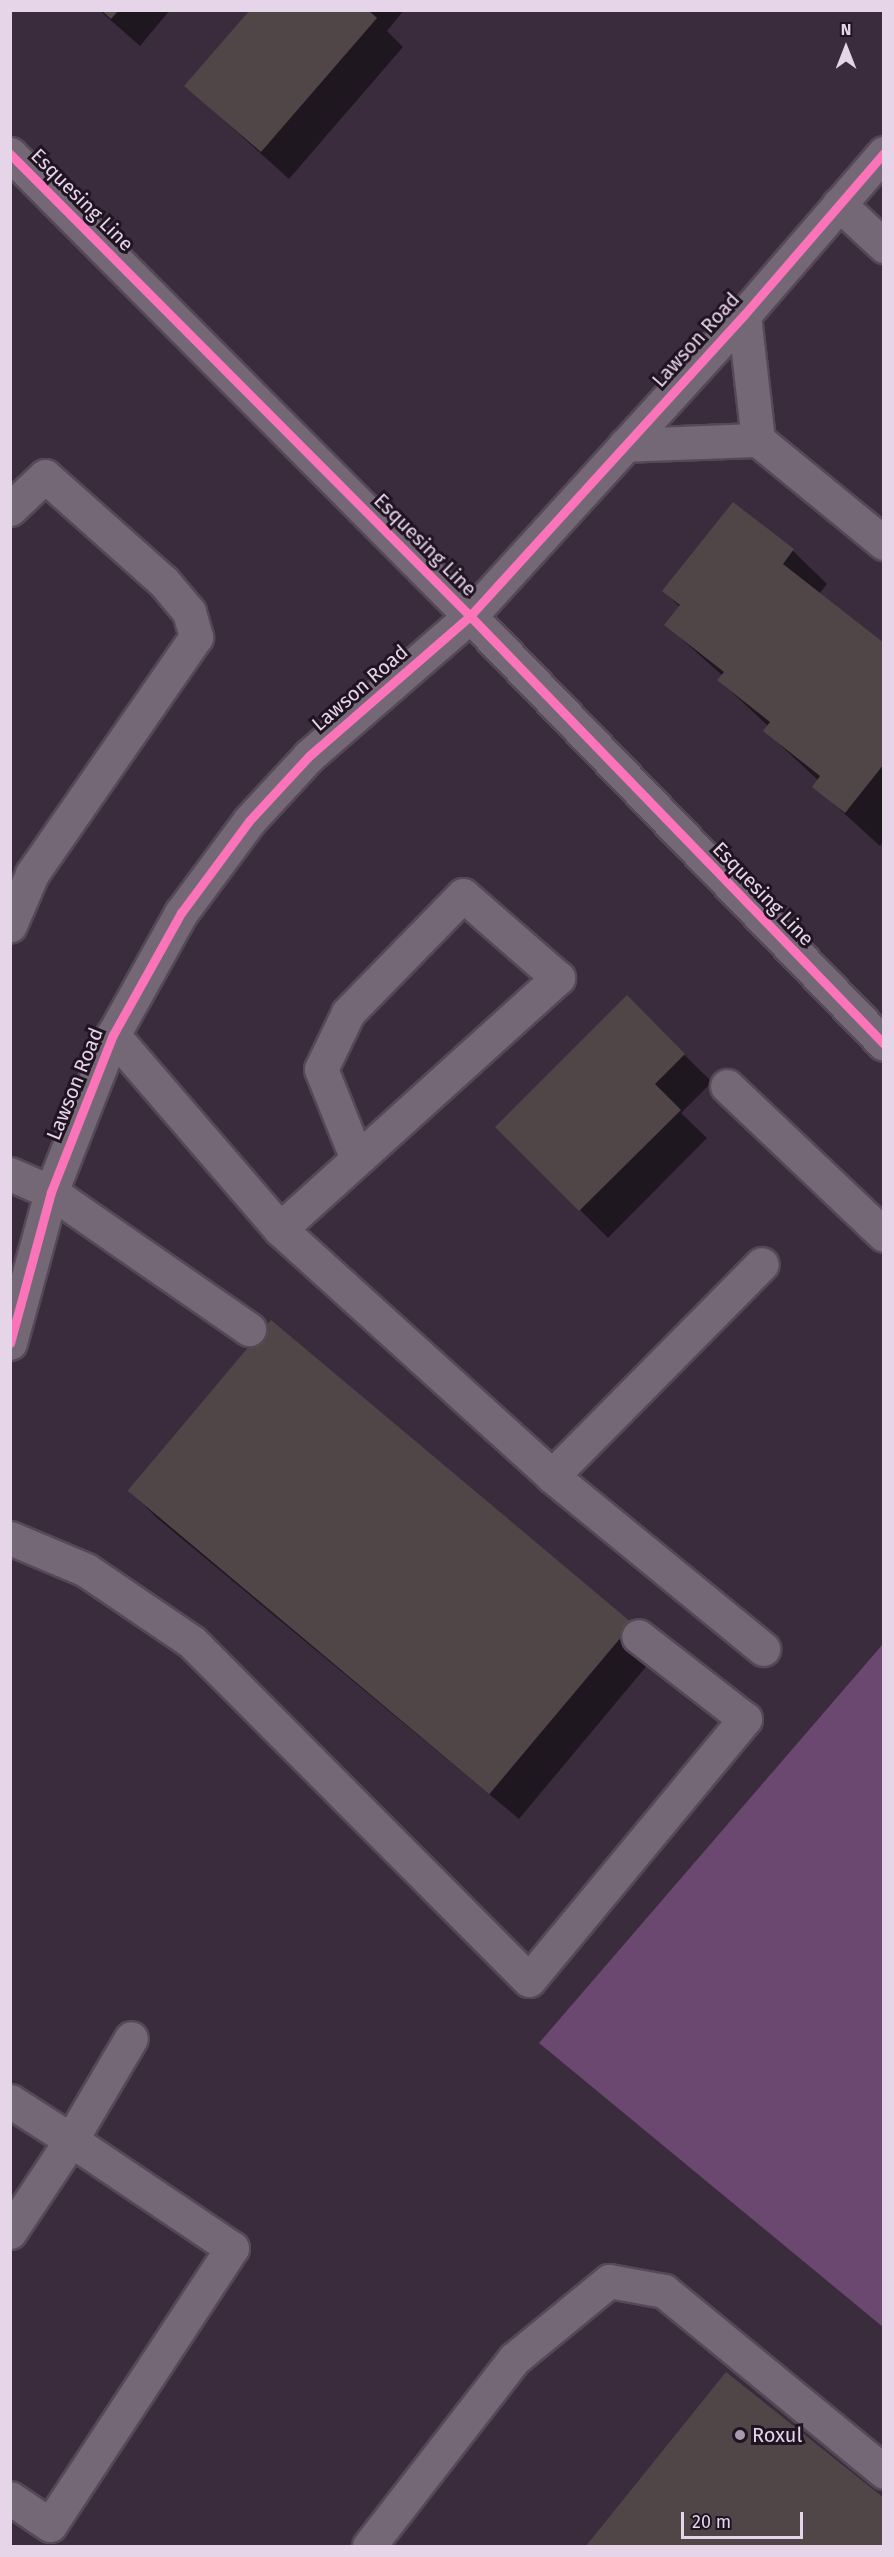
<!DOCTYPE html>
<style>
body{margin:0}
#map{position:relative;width:894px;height:2557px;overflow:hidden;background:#3b2c3d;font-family:"Fira Sans",sans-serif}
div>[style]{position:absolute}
.forest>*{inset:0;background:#6b4870}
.shadow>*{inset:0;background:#0007}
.building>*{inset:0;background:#514647;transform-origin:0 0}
.roads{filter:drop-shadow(2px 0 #554857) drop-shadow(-2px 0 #554857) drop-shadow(0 2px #554857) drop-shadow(0 -2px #554857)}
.minor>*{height:33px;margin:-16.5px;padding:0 16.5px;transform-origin:16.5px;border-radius:16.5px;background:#746876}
.cycleway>*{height:9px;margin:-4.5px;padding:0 4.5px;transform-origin:4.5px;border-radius:4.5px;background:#fb73b8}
.dots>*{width:16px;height:16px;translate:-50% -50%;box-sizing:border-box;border:3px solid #201322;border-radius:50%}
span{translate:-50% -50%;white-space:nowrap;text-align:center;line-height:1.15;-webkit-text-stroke:6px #201322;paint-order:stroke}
.street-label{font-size:20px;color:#e6d4e9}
.poi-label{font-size:20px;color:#e6d4e9}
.left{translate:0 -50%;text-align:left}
.frame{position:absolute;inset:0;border:12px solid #e6d4e9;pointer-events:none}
.north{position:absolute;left:816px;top:18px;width:60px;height:60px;-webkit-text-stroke:4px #201322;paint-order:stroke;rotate:0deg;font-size:16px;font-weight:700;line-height:24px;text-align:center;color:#e6d4e9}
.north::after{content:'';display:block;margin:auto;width:21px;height:27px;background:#e6d4e9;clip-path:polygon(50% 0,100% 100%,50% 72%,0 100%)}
.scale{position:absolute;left:681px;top:2512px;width:122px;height:27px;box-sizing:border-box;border:3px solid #e6d4e9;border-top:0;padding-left:8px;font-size:18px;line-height:21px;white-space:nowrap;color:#e6d4e9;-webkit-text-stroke:4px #201322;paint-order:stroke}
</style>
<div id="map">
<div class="forest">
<i style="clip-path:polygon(883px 1644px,883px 2327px,539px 2043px)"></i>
</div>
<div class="shadow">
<i style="clip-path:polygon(99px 10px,170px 10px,140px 46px)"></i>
<i style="clip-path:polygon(252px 10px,404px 10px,387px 31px,403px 47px,289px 179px,186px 86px)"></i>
<i style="clip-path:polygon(733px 504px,793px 551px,827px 584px,819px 594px,884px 645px,884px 841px,880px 846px,814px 786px,819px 781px,765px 731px,768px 726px,719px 680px,723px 676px,666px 625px,680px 607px,664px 591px)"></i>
<i style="clip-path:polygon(627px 998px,712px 1082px,681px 1113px,707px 1138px,608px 1238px,497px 1127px)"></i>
<i style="clip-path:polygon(271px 1322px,660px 1650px,519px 1819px,157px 1518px,130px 1491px)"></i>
<i style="clip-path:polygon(727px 2374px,884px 2500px,884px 2546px,588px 2546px)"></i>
</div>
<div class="building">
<i style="clip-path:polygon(101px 10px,119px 10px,111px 19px)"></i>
<i style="clip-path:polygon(250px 10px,368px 10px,377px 18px,261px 152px,184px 86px)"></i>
<i style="clip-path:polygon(733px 502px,794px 549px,783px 564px,884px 643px,884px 764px,845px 813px,812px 787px,820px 776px,763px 731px,770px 722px,717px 680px,724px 672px,664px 625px,680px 605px,662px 591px)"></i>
<i style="clip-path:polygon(627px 995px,685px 1054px,655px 1084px,681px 1110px,579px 1211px,495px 1127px)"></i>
<i style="left:271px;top:1320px;width:472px;height:223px;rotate:40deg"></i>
<i style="clip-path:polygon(726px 2372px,884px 2498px,884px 2546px,586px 2546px)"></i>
</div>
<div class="roads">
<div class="minor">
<i style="left:10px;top:154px;width:652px;rotate:45.12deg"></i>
<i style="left:470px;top:616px;width:595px;rotate:45.95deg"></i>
<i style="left:839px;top:204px;width:62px;rotate:43deg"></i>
<i style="left:758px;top:440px;width:163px;rotate:39.3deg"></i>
<i style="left:625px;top:445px;width:133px;rotate:-2.2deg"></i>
<i style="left:758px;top:440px;width:126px;rotate:-96.4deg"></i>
<i style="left:10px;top:509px;width:48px;rotate:-43.3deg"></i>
<i style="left:45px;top:476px;width:159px;rotate:41.7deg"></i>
<i style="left:164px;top:582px;width:39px;rotate:50deg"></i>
<i style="left:189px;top:612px;width:26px;rotate:74deg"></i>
<i style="left:196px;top:637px;width:288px;rotate:124.7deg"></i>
<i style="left:32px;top:874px;width:56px;rotate:113.3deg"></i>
<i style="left:113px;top:1035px;width:256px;rotate:49.3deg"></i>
<i style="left:280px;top:1229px;width:367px;rotate:42.2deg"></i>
<i style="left:552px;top:1476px;width:273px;rotate:39.3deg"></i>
<i style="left:727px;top:1086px;width:216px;rotate:43.5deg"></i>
<i style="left:10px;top:1174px;width:45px;rotate:23.7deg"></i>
<i style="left:51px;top:1192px;width:241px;rotate:34.7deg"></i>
<i style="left:280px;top:1229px;width:375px;rotate:-42.1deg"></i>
<i style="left:558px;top:978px;width:126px;rotate:-138.9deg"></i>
<i style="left:463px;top:895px;width:165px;rotate:134.3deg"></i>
<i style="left:348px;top:1013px;width:62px;rotate:115.7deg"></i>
<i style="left:321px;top:1069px;width:97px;rotate:68.2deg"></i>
<i style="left:10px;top:1343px;width:156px;rotate:-74.8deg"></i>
<i style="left:51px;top:1192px;width:169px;rotate:-68.5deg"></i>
<i style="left:113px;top:1035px;width:140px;rotate:-60.9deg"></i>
<i style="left:181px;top:913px;width:114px;rotate:-53.5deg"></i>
<i style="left:249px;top:821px;width:88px;rotate:-47.3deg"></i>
<i style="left:309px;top:756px;width:213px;rotate:-41deg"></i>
<i style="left:470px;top:616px;width:407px;rotate:-47.7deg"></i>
<i style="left:744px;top:315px;width:214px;rotate:-49.2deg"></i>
<i style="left:552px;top:1476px;width:298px;rotate:-45.3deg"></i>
<i style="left:10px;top:1538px;width:82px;rotate:22.8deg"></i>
<i style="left:86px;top:1570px;width:128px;rotate:34.2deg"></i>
<i style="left:192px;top:1642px;width:477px;rotate:45.1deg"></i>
<i style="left:529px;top:1980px;width:339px;rotate:-50.4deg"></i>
<i style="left:745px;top:1719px;width:135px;rotate:-142.2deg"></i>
<i style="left:10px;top:2101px;width:72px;rotate:32.6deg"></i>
<i style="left:71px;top:2140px;width:118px;rotate:-59.5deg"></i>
<i style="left:10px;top:2232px;width:110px;rotate:-56.5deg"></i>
<i style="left:71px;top:2140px;width:194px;rotate:33.9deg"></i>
<i style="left:232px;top:2248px;width:331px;rotate:123.3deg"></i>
<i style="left:50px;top:2525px;width:48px;rotate:-146deg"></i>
<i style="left:369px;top:2546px;width:237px;rotate:-52.2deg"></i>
<i style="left:514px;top:2359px;width:123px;rotate:-39.4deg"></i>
<i style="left:609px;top:2281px;width:56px;rotate:10.3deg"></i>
<i style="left:664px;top:2291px;width:285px;rotate:39.4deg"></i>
</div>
</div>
<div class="cycleway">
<i style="left:10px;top:154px;width:652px;rotate:45.12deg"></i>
<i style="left:470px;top:616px;width:595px;rotate:45.95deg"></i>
<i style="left:10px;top:1343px;width:156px;rotate:-74.8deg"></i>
<i style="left:51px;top:1192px;width:169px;rotate:-68.5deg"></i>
<i style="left:113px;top:1035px;width:140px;rotate:-60.9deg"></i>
<i style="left:181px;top:913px;width:114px;rotate:-53.5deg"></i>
<i style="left:249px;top:821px;width:88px;rotate:-47.3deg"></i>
<i style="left:309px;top:756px;width:213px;rotate:-41deg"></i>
<i style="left:470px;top:616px;width:407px;rotate:-47.7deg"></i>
<i style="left:744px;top:315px;width:214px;rotate:-49.2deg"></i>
</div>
<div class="dots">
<i style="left:740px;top:2435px;background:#aa99ad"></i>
</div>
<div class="street-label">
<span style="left:82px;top:200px;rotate:45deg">Esquesing Line</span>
<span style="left:696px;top:340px;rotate:-48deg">Lawson Road</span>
<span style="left:425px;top:545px;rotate:45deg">Esquesing Line</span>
<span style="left:360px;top:688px;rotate:-41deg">Lawson Road</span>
<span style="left:763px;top:894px;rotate:46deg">Esquesing Line</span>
<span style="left:75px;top:1084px;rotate:-68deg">Lawson Road</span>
</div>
<div class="poi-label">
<span class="left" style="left:752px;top:2435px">Roxul</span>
</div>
<div class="frame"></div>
<div class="north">N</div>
<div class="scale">20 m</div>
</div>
